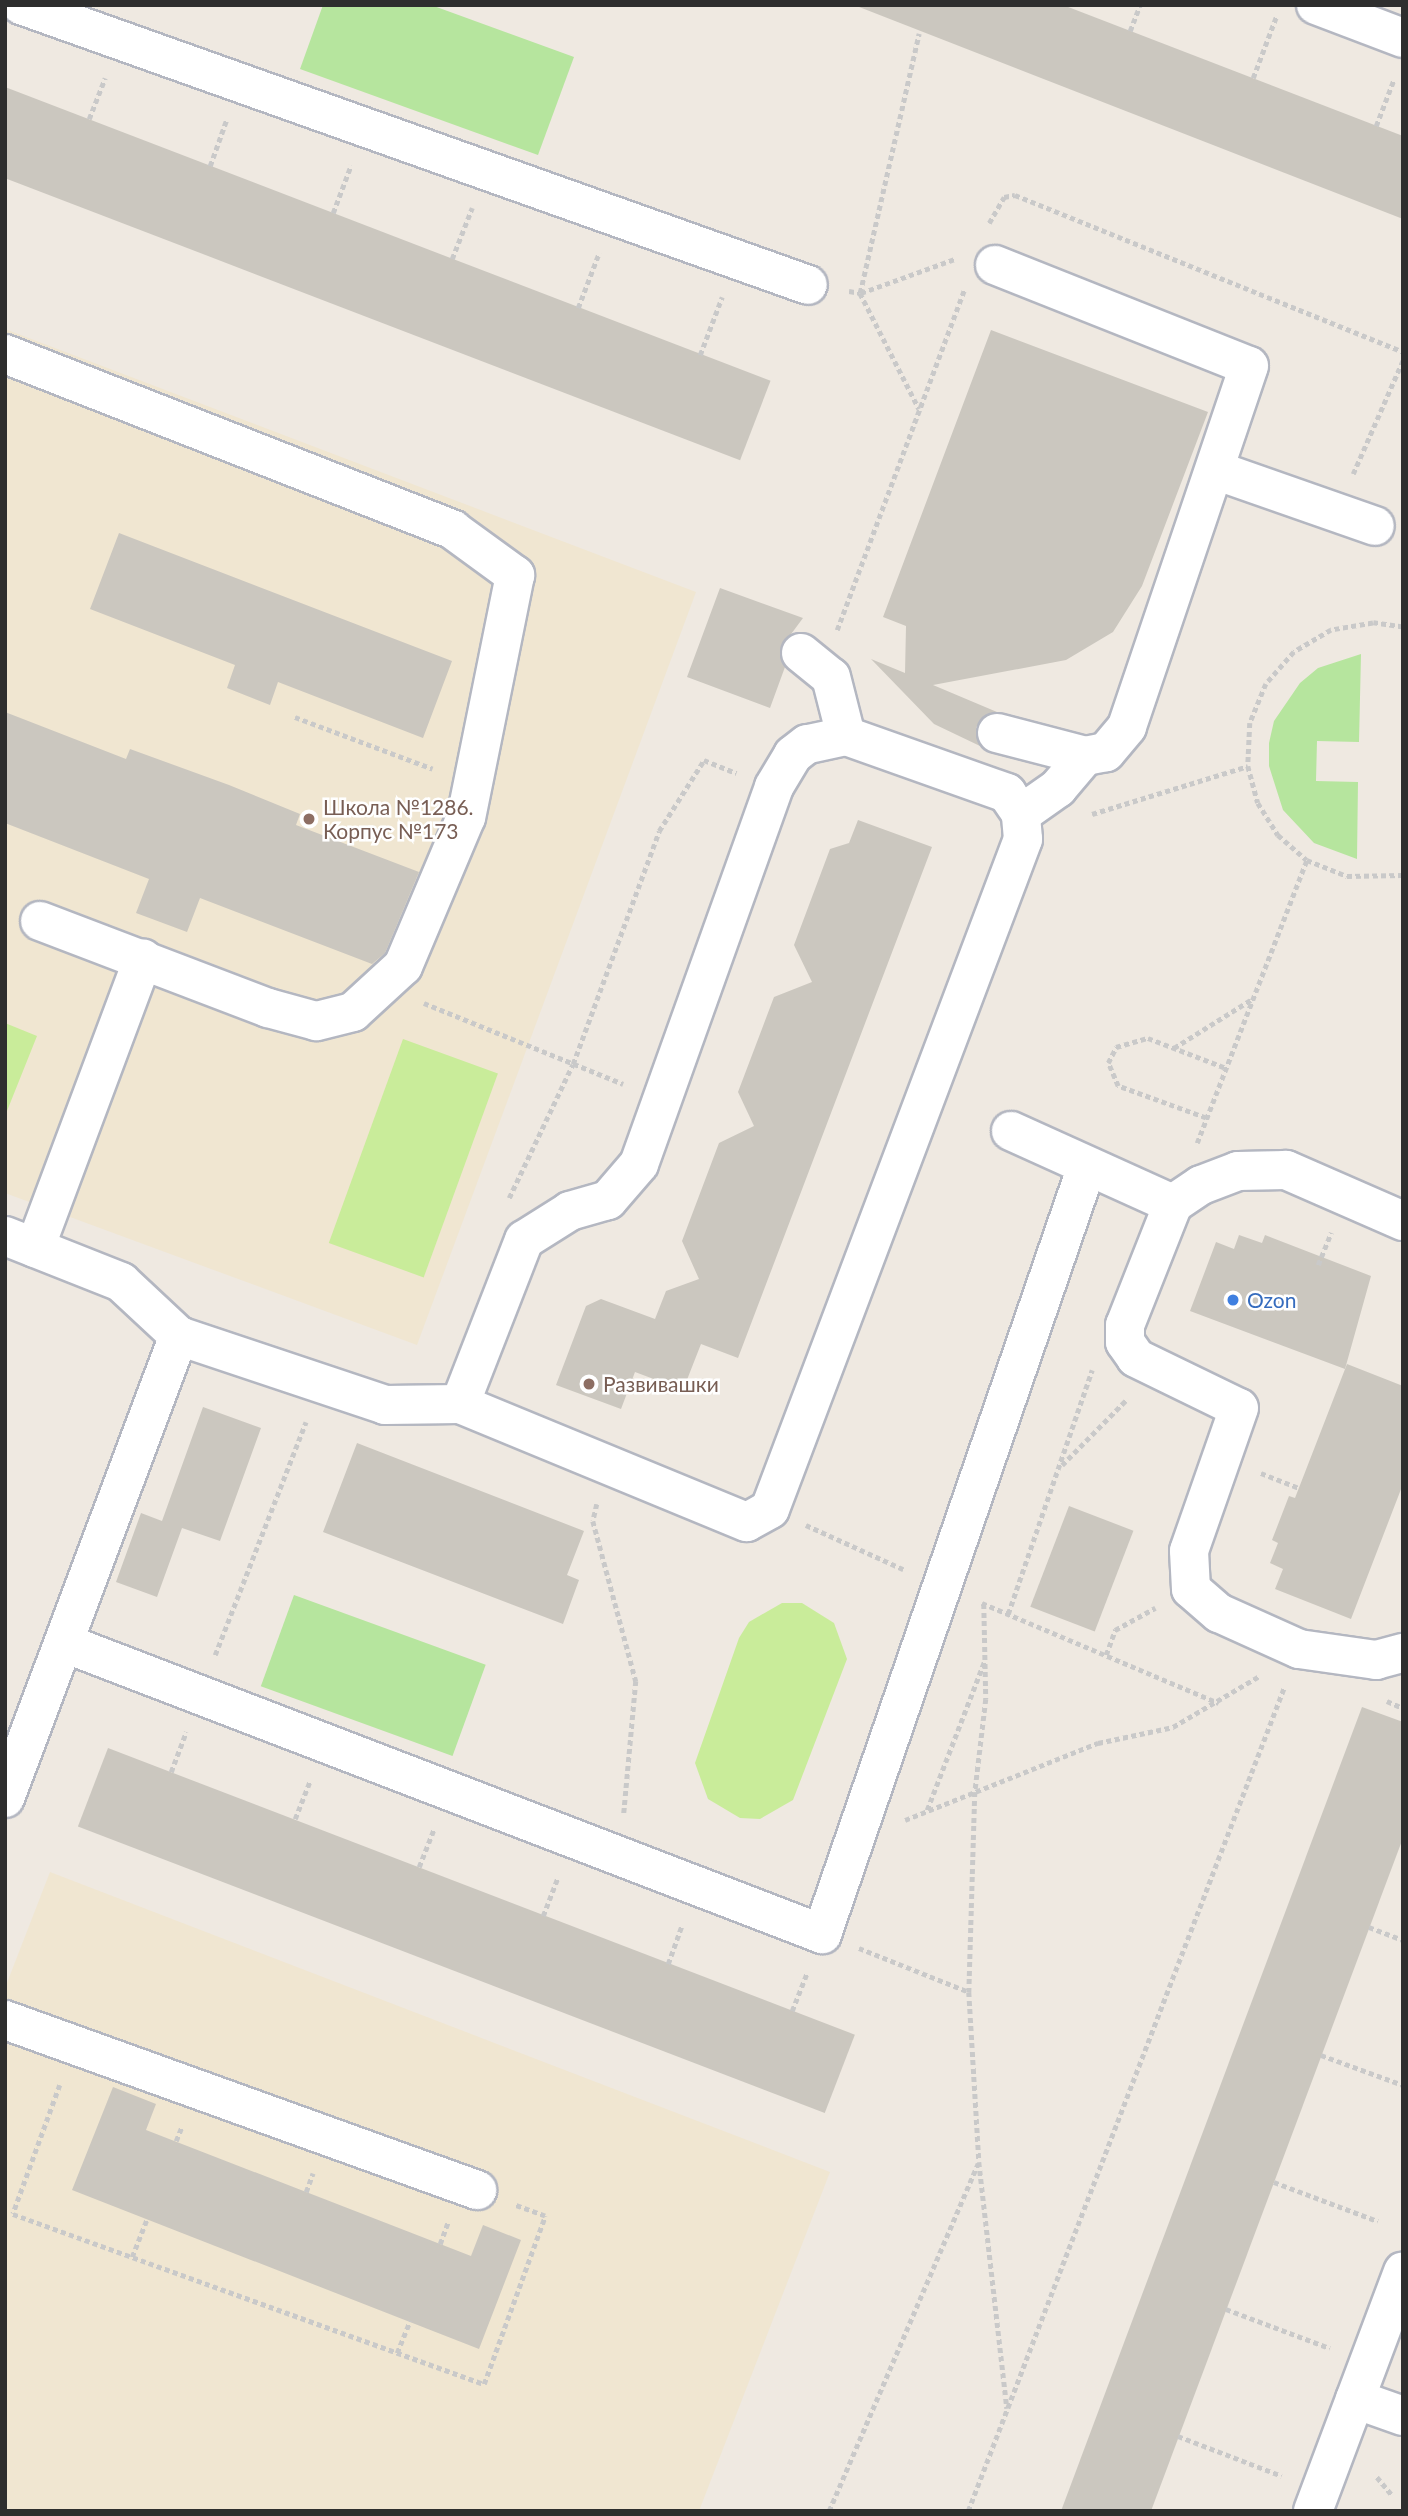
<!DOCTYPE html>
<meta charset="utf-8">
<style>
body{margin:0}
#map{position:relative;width:1408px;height:2516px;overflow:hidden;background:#efe9e1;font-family:Lato,sans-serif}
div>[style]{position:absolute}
.education>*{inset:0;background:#f0e6d1}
.green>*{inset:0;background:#b6e59e;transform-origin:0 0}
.pitch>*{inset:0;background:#c9ec9a;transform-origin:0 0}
.building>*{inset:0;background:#cbc7bf;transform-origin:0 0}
.path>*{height:4.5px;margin-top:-2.25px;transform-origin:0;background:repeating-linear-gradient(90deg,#c9c9c9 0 5px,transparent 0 8.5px)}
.roads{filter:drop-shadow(2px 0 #b4b7c1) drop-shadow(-2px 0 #b4b7c1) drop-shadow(0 2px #b4b7c1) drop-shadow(0 -2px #b4b7c1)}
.minor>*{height:38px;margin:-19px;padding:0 19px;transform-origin:19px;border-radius:19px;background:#fff}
.dots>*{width:19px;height:19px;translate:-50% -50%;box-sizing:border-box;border:4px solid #fff;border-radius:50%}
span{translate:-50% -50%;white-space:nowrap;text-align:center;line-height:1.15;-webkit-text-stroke:5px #fff;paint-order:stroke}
.education-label{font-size:21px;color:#785e54}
.left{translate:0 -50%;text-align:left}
.shop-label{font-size:21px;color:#366cbe}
.frame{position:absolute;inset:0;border:7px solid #2e2e2e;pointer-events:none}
</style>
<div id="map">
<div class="education">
<i style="clip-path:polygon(5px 329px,696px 592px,417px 1345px,5px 1193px)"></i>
<i style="clip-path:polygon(50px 1872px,830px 2172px,699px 2511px,5px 2511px,5px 1988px)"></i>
</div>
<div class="green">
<i style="clip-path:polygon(323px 5px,431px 5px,574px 57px,538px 155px,300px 69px)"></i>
<i style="clip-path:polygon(1361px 654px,1359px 742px,1317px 741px,1316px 781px,1358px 782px,1357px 859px,1314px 843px,1283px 810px,1269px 766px,1269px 743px,1274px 721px,1300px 683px,1318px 668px)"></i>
<i style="left:294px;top:1595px;width:204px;height:97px;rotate:20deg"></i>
</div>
<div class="pitch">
<i style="clip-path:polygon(5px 1023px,37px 1036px,5px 1116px)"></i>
<i style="left:403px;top:1039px;width:101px;height:217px;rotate:20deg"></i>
<i style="clip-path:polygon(782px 1603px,802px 1603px,834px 1623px,847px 1659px,793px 1800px,760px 1819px,740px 1818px,708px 1799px,695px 1763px,739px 1638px,749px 1622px)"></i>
</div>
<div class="building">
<i style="clip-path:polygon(854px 5px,1063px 5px,1403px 136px,1403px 219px)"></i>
<i style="left:5px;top:87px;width:820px;height:85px;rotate:21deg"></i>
<i style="clip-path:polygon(991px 330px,1208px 412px,1142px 586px,1113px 632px,1066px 660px,933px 685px,997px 712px,976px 727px,980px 746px,934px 724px,871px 659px,905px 673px,906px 626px,883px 617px)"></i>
<i style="clip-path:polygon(119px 533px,452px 661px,423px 738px,278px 682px,270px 705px,227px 688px,235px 665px,90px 609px)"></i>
<i style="clip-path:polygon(720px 588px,803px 618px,780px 649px,785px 667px,770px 708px,687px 677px)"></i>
<i style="clip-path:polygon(5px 712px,126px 759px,130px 749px,229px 785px,300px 814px,296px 825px,419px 872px,385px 953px,372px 964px,200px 898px,187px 932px,136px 913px,149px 879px,5px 823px)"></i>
<i style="clip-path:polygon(858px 820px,932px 847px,738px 1358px,701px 1344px,683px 1390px,635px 1372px,621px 1409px,556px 1385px,586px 1306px,601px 1299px,655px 1319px,666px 1291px,699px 1279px,682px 1241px,719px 1143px,754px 1126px,738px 1092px,774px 997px,812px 982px,794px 945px,830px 849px,849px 843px)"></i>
<i style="clip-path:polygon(1239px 1235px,1262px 1243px,1265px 1235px,1371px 1276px,1345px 1369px,1190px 1311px,1216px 1242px,1234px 1249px)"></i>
<i style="clip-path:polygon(1347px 1364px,1403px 1386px,1403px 1484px,1351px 1619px,1275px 1589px,1283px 1569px,1270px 1563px,1278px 1543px,1272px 1540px,1289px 1496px,1295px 1498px)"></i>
<i style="clip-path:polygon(203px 1407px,261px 1428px,220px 1541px,182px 1528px,157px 1597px,116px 1582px,141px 1513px,162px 1521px)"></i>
<i style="clip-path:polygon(357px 1443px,584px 1531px,567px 1575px,579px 1580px,563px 1624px,323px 1532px)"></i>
<i style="left:1069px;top:1506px;width:69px;height:108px;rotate:21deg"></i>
<i style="clip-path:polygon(1362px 1707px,1403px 1722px,1403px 1838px,1151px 2511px,1061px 2511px)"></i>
<i style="left:108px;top:1748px;width:800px;height:84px;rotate:21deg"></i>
<i style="clip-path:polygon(113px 2087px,156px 2104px,146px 2130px,471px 2256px,483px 2225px,521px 2240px,479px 2349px,72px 2190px)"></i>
</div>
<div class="path">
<i style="left:1130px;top:31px;width:28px;rotate:-69deg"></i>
<i style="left:1253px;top:78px;width:65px;rotate:-69.3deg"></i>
<i style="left:89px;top:119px;width:44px;rotate:-68.7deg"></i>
<i style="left:1376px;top:126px;width:50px;rotate:-69deg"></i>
<i style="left:210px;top:166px;width:48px;rotate:-70.4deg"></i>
<i style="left:333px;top:213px;width:51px;rotate:-69.4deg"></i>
<i style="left:989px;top:223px;width:30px;rotate:-60deg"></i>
<i style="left:1004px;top:197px;width:11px;rotate:-10deg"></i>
<i style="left:1015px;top:195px;width:419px;rotate:22deg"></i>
<i style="left:452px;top:259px;width:55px;rotate:-68.6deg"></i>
<i style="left:849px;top:291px;width:11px;rotate:10deg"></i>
<i style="left:860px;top:293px;width:130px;rotate:63deg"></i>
<i style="left:860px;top:293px;width:266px;rotate:-77.2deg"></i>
<i style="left:861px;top:293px;width:100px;rotate:-19.9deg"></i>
<i style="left:578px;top:308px;width:59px;rotate:-69.1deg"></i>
<i style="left:700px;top:355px;width:62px;rotate:-69.2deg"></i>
<i style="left:1353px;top:474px;width:124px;rotate:-66.3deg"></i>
<i style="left:1403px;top:627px;width:30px;rotate:-172deg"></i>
<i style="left:1373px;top:623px;width:43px;rotate:170.5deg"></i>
<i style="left:1331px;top:630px;width:43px;rotate:149.3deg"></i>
<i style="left:1294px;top:652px;width:43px;rotate:131.2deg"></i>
<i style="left:1266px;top:684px;width:42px;rotate:112.3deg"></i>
<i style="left:1250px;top:723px;width:43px;rotate:92.7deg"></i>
<i style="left:1248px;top:766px;width:38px;rotate:75deg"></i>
<i style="left:1258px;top:803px;width:38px;rotate:58deg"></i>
<i style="left:1278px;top:835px;width:38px;rotate:41deg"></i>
<i style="left:1307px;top:860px;width:43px;rotate:21.8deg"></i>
<i style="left:1347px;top:876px;width:56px;rotate:-1deg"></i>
<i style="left:837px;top:630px;width:363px;rotate:-69.5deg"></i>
<i style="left:295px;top:717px;width:147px;rotate:20.6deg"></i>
<i style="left:1092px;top:814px;width:163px;rotate:-17.1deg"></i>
<i style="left:424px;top:1003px;width:215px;rotate:22.1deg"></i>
<i style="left:1174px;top:1048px;width:92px;rotate:-32.1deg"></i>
<i style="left:1206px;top:1118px;width:94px;rotate:-160deg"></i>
<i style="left:1118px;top:1086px;width:25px;rotate:-113deg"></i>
<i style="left:1108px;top:1063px;width:18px;rotate:-63deg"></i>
<i style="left:1116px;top:1047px;width:33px;rotate:-16deg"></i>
<i style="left:1148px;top:1038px;width:84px;rotate:21deg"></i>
<i style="left:1197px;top:1143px;width:304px;rotate:-68.8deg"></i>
<i style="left:509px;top:1198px;width:148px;rotate:-64.5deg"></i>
<i style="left:573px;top:1064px;width:248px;rotate:-69.7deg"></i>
<i style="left:659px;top:831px;width:84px;rotate:-57.6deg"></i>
<i style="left:704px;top:760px;width:35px;rotate:22deg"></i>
<i style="left:1318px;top:1265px;width:35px;rotate:-68deg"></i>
<i style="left:1062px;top:1465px;width:93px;rotate:-45.4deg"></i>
<i style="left:1261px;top:1473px;width:41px;rotate:21.5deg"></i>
<i style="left:597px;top:1504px;width:17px;rotate:103deg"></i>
<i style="left:593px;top:1521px;width:166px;rotate:75deg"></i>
<i style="left:636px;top:1681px;width:134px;rotate:95.2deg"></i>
<i style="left:806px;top:1525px;width:107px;rotate:24.4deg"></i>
<i style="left:982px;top:1603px;width:257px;rotate:22.9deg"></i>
<i style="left:984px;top:1604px;width:95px;rotate:88.8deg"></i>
<i style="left:986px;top:1699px;width:94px;rotate:96.7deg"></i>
<i style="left:975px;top:1792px;width:200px;rotate:91.7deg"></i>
<i style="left:969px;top:1992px;width:170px;rotate:86.6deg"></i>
<i style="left:979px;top:2162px;width:248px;rotate:83.5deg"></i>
<i style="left:1008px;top:1614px;width:258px;rotate:-71deg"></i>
<i style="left:215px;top:1655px;width:250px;rotate:-68.7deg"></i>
<i style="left:1106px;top:1655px;width:27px;rotate:-70deg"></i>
<i style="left:1115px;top:1630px;width:46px;rotate:-28.8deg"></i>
<i style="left:1387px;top:1701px;width:17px;rotate:24deg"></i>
<i style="left:171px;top:1772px;width:43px;rotate:-69.4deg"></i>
<i style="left:927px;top:1810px;width:159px;rotate:-68.9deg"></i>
<i style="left:295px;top:1819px;width:41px;rotate:-68.5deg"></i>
<i style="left:905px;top:1820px;width:208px;rotate:-21.8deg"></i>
<i style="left:1098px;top:1743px;width:77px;rotate:-12deg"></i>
<i style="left:1173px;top:1727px;width:99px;rotate:-30.5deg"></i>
<i style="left:419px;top:1867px;width:41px;rotate:-68.5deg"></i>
<i style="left:543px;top:1916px;width:42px;rotate:-69deg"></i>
<i style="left:1369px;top:1927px;width:36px;rotate:21deg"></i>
<i style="left:859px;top:1948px;width:118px;rotate:21.8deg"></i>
<i style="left:668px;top:1964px;width:41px;rotate:-70.3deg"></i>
<i style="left:792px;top:2011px;width:41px;rotate:-68.5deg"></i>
<i style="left:1321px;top:2055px;width:87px;rotate:20.1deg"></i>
<i style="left:60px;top:2085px;width:137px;rotate:110deg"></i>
<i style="left:13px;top:2214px;width:501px;rotate:19.85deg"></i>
<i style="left:484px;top:2384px;width:179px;rotate:-70deg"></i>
<i style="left:545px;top:2216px;width:32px;rotate:-160deg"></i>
<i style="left:176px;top:2141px;width:16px;rotate:-68deg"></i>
<i style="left:1274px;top:2182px;width:111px;rotate:20.6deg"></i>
<i style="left:306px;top:2192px;width:20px;rotate:-70deg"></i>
<i style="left:440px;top:2244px;width:23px;rotate:-70deg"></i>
<i style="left:132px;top:2257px;width:41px;rotate:-68.5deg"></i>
<i style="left:1226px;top:2309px;width:111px;rotate:20.6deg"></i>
<i style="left:397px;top:2353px;width:35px;rotate:-68deg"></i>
<i style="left:1178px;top:2436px;width:111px;rotate:21deg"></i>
<i style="left:1377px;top:2477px;width:23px;rotate:50deg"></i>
<i style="left:829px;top:2511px;width:378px;rotate:-66.8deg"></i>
<i style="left:968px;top:2511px;width:882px;rotate:-69deg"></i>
</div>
<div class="roads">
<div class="minor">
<i style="left:21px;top:5px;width:835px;rotate:19.58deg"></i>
<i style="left:1316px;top:5px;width:93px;rotate:20.8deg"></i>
<i style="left:995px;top:265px;width:273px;rotate:21.7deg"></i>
<i style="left:1249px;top:366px;width:381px;rotate:108.7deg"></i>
<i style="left:1127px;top:727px;width:33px;rotate:130deg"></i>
<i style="left:1106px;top:752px;width:21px;rotate:169deg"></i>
<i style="left:1085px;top:756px;width:42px;rotate:130.2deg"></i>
<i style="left:1058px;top:788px;width:45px;rotate:144.9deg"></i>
<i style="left:5px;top:354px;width:481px;rotate:21.4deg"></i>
<i style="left:453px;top:530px;width:77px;rotate:36deg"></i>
<i style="left:515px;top:575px;width:247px;rotate:101.4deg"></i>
<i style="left:466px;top:817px;width:162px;rotate:112.9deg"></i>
<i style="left:403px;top:966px;width:68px;rotate:137.4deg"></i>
<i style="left:353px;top:1012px;width:38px;rotate:166deg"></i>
<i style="left:316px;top:1021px;width:50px;rotate:-164.8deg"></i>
<i style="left:268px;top:1008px;width:244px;rotate:-159.1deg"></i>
<i style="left:1218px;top:471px;width:166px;rotate:19.3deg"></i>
<i style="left:801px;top:653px;width:38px;rotate:39deg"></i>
<i style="left:831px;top:677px;width:61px;rotate:75.7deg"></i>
<i style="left:997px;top:733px;width:91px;rotate:14.6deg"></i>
<i style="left:1011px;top:1131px;width:178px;rotate:24.3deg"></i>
<i style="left:1403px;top:1221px;width:128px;rotate:-156.4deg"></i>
<i style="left:1286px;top:1170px;width:48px;rotate:178.8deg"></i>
<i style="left:1238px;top:1171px;width:40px;rotate:159deg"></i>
<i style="left:1201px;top:1185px;width:34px;rotate:146deg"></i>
<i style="left:1173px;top:1204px;width:130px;rotate:111.6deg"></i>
<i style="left:1125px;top:1325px;width:17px;rotate:90deg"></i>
<i style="left:1125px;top:1342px;width:19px;rotate:55deg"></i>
<i style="left:1136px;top:1358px;width:114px;rotate:25.9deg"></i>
<i style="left:1239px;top:1408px;width:151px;rotate:109.3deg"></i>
<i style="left:1189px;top:1551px;width:38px;rotate:87deg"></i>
<i style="left:1191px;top:1589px;width:37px;rotate:41deg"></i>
<i style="left:1219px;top:1613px;width:88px;rotate:24.2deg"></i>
<i style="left:1299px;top:1649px;width:78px;rotate:8.1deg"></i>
<i style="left:1376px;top:1660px;width:28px;rotate:-15deg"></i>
<i style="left:5px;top:1236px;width:125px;rotate:21.6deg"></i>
<i style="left:121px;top:1282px;width:79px;rotate:43deg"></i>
<i style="left:179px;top:1336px;width:217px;rotate:18.5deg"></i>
<i style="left:385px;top:1405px;width:75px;rotate:-0.8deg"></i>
<i style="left:460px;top:1404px;width:310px;rotate:22.4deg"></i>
<i style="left:747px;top:1522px;width:26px;rotate:-29deg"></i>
<i style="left:770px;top:1509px;width:716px;rotate:-69.31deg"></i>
<i style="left:1023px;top:839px;width:25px;rotate:-95deg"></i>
<i style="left:1021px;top:814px;width:25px;rotate:-124deg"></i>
<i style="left:1007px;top:793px;width:171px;rotate:-160.5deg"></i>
<i style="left:846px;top:736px;width:40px;rotate:168deg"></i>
<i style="left:807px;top:744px;width:18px;rotate:142deg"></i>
<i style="left:793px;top:755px;width:37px;rotate:121deg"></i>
<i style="left:774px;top:787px;width:400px;rotate:109.7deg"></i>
<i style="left:639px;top:1164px;width:48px;rotate:130.7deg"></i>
<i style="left:608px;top:1200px;width:40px;rotate:164deg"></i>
<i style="left:570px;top:1211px;width:54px;rotate:147.8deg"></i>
<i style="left:524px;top:1240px;width:176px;rotate:111.3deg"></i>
<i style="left:35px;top:1248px;width:309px;rotate:-69.5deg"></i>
<i style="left:67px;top:1644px;width:809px;rotate:21.01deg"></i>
<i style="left:822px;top:1934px;width:812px;rotate:-70.96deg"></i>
<i style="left:5px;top:1798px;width:494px;rotate:-69.4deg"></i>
<i style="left:5px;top:2020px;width:502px;rotate:19.81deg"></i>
<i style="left:1355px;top:2399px;width:51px;rotate:19.5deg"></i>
<i style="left:1313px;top:2511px;width:256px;rotate:-69.4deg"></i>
</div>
</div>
<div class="dots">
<i style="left:309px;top:819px;background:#8d6e63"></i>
<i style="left:1233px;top:1300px;background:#3f7fe0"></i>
<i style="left:589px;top:1384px;background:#8d6e63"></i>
</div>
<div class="education-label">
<span class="left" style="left:323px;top:819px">Школа №1286.<br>Корпус №173</span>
<span class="left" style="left:603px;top:1384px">Развивашки</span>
</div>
<div class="shop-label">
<span class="left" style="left:1247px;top:1300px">Ozon</span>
</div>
<div class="frame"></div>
</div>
